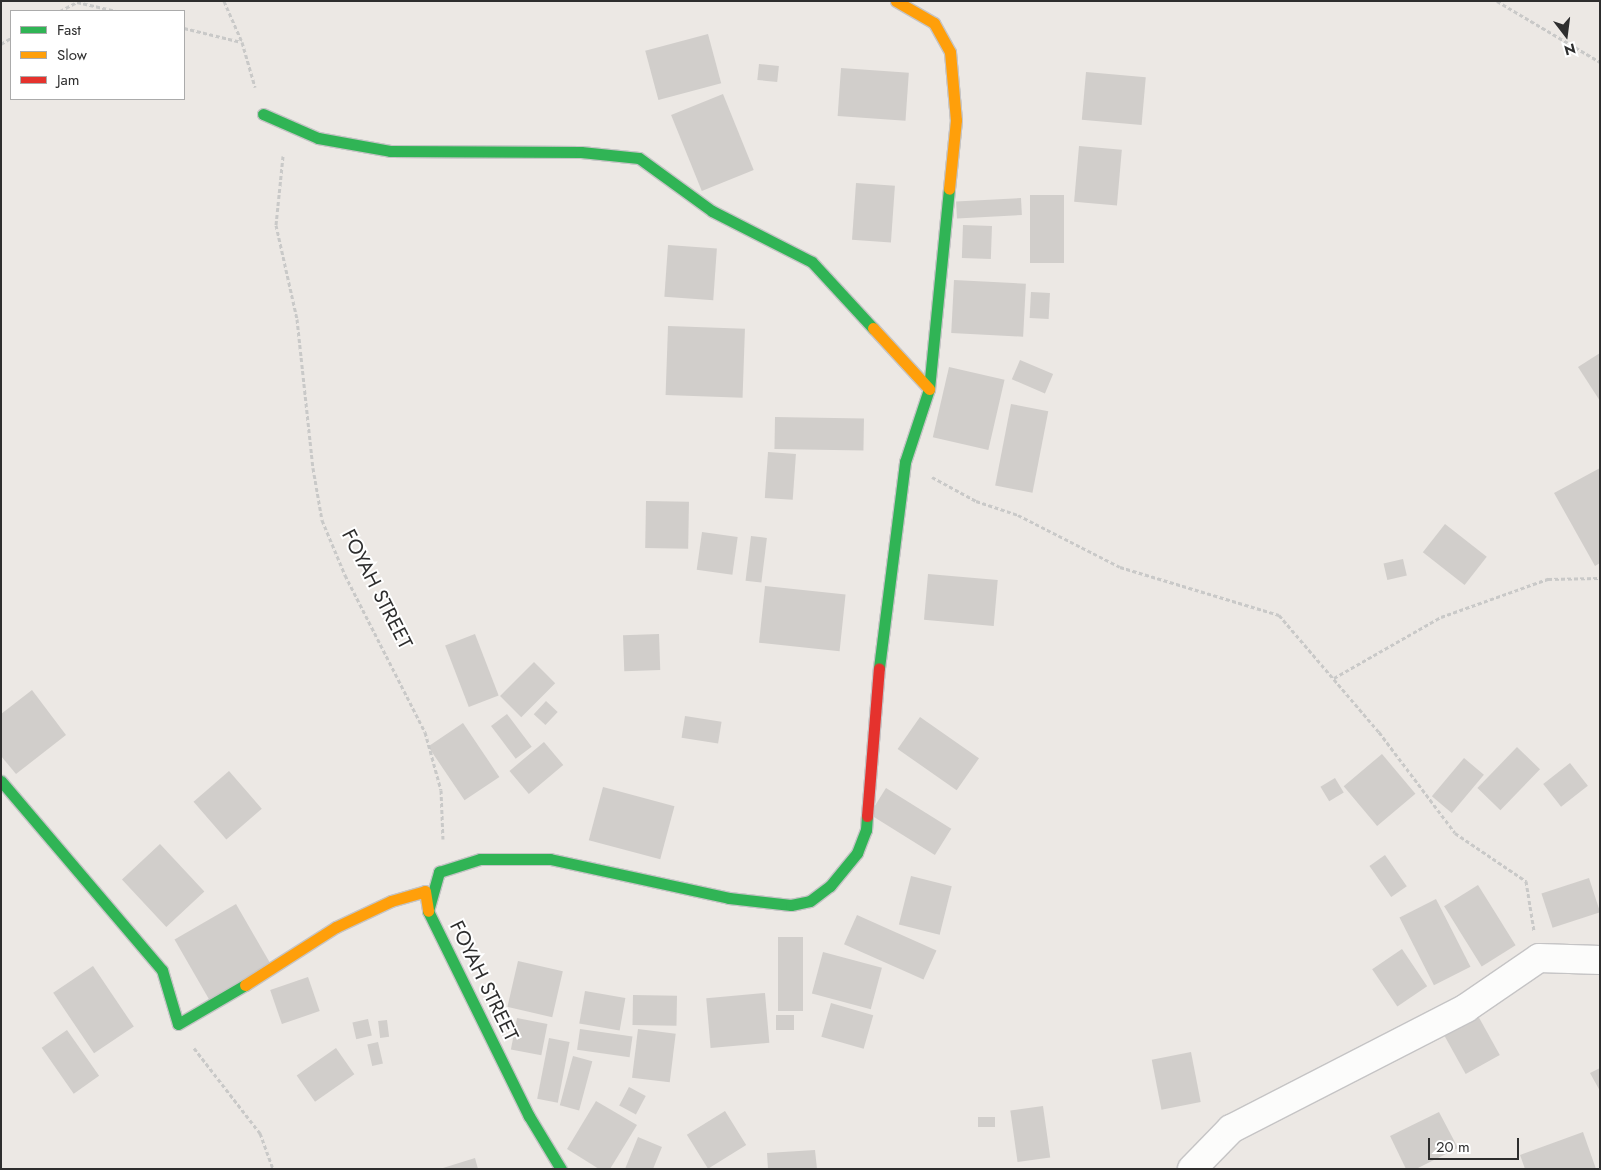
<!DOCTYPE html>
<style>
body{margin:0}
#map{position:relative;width:1601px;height:1170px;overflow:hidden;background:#ece8e4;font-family:Jost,sans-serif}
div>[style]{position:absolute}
.building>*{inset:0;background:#d1cecb;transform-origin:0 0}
.path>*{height:3px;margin-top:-1.5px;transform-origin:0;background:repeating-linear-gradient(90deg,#c9c9c8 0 4px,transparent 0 6.5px)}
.roads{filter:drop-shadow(1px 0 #c5c4c5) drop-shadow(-1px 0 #c5c4c5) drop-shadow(0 1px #c5c4c5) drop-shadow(0 -1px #c5c4c5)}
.street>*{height:28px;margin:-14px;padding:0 14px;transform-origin:14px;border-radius:14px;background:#fcfcfb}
.fast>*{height:11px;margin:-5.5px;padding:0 5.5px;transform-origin:5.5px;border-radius:5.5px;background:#30b455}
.slow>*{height:11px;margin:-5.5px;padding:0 5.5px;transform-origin:5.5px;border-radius:5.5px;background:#ff9f0a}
.jam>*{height:11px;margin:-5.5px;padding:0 5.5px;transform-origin:5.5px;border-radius:5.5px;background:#e5322d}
span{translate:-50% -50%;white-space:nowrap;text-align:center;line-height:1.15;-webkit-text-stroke:4px #fff;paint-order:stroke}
.street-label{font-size:20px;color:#2e2e2e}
.frame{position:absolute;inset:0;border:2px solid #2e2e2e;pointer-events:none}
.legend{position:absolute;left:10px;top:10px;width:175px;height:90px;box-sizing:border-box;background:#fff;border:1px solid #ababab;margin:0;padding:6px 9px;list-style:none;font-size:15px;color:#2e2e2e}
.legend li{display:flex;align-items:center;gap:10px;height:25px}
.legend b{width:25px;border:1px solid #ababab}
.north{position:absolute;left:1541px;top:10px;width:50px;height:50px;-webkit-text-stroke:4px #fff;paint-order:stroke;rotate:165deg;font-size:14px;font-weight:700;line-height:20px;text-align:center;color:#2e2e2e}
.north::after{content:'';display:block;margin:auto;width:18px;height:22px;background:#2e2e2e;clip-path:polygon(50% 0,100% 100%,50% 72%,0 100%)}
.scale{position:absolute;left:1428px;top:1138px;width:91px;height:22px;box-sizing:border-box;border:2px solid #2e2e2e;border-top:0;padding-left:6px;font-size:15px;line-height:18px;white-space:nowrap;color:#2e2e2e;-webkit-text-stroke:4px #fff;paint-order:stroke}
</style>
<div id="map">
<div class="building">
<i style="left:708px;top:34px;width:51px;height:65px;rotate:75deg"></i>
<i style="left:759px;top:64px;width:20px;height:16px;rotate:6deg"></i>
<i style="left:841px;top:68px;width:68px;height:48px;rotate:4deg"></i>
<i style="left:1086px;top:72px;width:60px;height:48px;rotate:5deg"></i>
<i style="left:723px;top:94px;width:82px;height:56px;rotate:68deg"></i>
<i style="left:1079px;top:146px;width:43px;height:56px;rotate:5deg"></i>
<i style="left:856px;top:183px;width:39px;height:57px;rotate:4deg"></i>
<i style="left:1030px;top:195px;width:34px;height:68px"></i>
<i style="left:1021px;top:198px;width:17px;height:65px;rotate:87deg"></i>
<i style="left:963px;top:225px;width:29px;height:33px;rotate:2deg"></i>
<i style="left:668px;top:245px;width:49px;height:52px;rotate:4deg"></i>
<i style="left:954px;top:280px;width:72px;height:53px;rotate:3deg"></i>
<i style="left:1031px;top:292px;width:19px;height:26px;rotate:3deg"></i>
<i style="left:668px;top:326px;width:77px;height:69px;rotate:2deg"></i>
<i style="clip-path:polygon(1600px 353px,1600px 401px,1578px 367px)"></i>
<i style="left:1020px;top:360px;width:36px;height:21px;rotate:23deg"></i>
<i style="left:949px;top:367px;width:57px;height:72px;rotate:13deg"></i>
<i style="left:1011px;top:404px;width:38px;height:83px;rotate:11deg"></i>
<i style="left:775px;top:417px;width:89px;height:32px;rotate:1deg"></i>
<i style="left:768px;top:452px;width:28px;height:46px;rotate:4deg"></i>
<i style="clip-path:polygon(1600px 468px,1600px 563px,1595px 566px,1554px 493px)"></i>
<i style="left:646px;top:501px;width:43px;height:47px;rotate:1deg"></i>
<i style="left:1445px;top:524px;width:53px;height:36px;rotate:38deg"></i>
<i style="left:702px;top:532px;width:36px;height:38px;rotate:8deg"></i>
<i style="left:751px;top:536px;width:16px;height:45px;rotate:7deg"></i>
<i style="left:1403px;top:559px;width:17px;height:20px;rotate:77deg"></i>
<i style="left:928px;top:574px;width:70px;height:46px;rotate:5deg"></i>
<i style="left:765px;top:586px;width:81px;height:57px;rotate:6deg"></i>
<i style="left:475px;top:634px;width:66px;height:32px;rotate:69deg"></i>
<i style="left:659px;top:634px;width:36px;height:36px;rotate:88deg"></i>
<i style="left:534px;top:662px;width:30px;height:48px;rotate:45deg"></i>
<i style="clip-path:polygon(32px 690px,66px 735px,16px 774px,1px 756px,1px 714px)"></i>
<i style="left:546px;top:701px;width:16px;height:18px;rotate:43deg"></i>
<i style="left:507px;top:714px;width:41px;height:20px;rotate:53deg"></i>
<i style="left:685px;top:716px;width:37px;height:22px;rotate:9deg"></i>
<i style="left:920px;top:717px;width:72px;height:39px;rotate:35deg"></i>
<i style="left:463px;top:723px;width:65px;height:42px;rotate:56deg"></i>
<i style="left:544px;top:742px;width:30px;height:45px;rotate:50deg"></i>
<i style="left:1517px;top:747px;width:32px;height:57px;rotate:44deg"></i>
<i style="left:1382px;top:754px;width:52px;height:50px;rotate:50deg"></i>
<i style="left:1464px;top:758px;width:26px;height:50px;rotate:40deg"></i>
<i style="left:1570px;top:763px;width:29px;height:34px;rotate:52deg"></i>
<i style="left:229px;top:771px;width:50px;height:47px;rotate:49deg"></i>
<i style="left:1335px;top:778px;width:17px;height:17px;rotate:59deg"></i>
<i style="left:603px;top:787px;width:74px;height:55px;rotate:15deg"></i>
<i style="left:886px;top:788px;width:77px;height:31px;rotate:32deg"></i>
<i style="left:160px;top:844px;width:65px;height:52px;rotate:47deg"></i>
<i style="left:1385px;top:855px;width:38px;height:19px;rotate:55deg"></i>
<i style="left:911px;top:876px;width:42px;height:50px;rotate:14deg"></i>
<i style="left:1589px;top:878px;width:36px;height:50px;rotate:72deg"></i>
<i style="left:1478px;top:885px;width:71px;height:40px;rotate:58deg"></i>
<i style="left:1436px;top:899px;width:76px;height:41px;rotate:63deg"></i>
<i style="left:236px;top:904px;width:73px;height:71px;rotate:60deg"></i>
<i style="left:857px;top:915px;width:87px;height:32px;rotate:24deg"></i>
<i style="left:778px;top:937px;width:25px;height:74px"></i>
<i style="left:1402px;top:949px;width:45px;height:36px;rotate:56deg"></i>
<i style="left:823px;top:952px;width:61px;height:43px;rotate:15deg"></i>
<i style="left:518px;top:961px;width:46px;height:47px;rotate:13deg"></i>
<i style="left:93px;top:966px;width:73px;height:48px;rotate:56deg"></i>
<i style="left:308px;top:977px;width:36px;height:40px;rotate:71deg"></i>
<i style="left:585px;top:991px;width:41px;height:33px;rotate:10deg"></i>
<i style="left:765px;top:993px;width:50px;height:59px;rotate:85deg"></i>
<i style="left:633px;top:995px;width:44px;height:30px;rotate:1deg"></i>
<i style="left:831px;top:1003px;width:44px;height:35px;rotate:16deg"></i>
<i style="left:1477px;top:1014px;width:47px;height:39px;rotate:61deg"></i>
<i style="left:776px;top:1015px;width:18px;height:15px"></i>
<i style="left:517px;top:1018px;width:31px;height:32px;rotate:11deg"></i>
<i style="left:368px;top:1019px;width:17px;height:16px;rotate:77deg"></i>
<i style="left:387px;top:1020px;width:17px;height:9px;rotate:83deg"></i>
<i style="left:580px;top:1029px;width:53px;height:21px;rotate:8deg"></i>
<i style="left:638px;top:1029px;width:38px;height:49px;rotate:7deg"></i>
<i style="left:67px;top:1030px;width:56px;height:31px;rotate:55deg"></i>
<i style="left:549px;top:1038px;width:21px;height:62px;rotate:11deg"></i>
<i style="left:378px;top:1042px;width:22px;height:11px;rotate:77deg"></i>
<i style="left:336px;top:1048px;width:32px;height:48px;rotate:55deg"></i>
<i style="left:1191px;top:1052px;width:51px;height:40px;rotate:79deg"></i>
<i style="left:573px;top:1056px;width:20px;height:51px;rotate:15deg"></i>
<i style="clip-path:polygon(1600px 1068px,1600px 1091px,1590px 1073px)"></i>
<i style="left:629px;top:1087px;width:19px;height:21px;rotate:28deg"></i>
<i style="clip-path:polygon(596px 1101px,637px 1125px,610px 1169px,599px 1169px,567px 1149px)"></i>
<i style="left:1043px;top:1106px;width:52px;height:33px;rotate:82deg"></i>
<i style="left:725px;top:1111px;width:40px;height:45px;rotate:58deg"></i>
<i style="clip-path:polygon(1439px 1112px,1458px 1148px,1416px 1169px,1406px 1169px,1390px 1136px)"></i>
<i style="left:978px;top:1117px;width:17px;height:10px"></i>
<i style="clip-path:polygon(1583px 1132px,1596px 1169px,1525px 1169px,1520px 1155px)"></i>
<i style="clip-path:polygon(638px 1137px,662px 1147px,653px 1169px,625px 1169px)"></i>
<i style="clip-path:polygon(815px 1150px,817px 1169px,768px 1169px,767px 1153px)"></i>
<i style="clip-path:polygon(475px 1158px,478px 1169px,443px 1169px,443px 1168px)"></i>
</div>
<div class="path">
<i style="left:224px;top:1px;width:45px;rotate:66.3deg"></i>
<i style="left:242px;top:42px;width:47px;rotate:73.9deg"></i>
<i style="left:1497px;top:1px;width:120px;rotate:30.6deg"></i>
<i style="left:60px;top:11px;width:19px;rotate:-28deg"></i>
<i style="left:77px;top:2px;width:39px;rotate:13deg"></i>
<i style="left:184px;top:28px;width:59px;rotate:13.8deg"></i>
<i style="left:1px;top:44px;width:12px;rotate:-31deg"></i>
<i style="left:283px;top:156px;width:69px;rotate:95.8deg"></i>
<i style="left:276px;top:225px;width:96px;rotate:77.4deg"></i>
<i style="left:297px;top:319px;width:150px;rotate:83.9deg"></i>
<i style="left:313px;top:468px;width:53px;rotate:80.2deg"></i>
<i style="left:322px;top:520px;width:60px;rotate:67.3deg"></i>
<i style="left:345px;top:575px;width:176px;rotate:63deg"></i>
<i style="left:425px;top:732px;width:60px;rotate:74.6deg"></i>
<i style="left:441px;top:790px;width:49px;rotate:87.7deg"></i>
<i style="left:932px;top:477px;width:50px;rotate:28.6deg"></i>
<i style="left:976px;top:501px;width:44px;rotate:18.4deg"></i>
<i style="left:1018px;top:515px;width:114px;rotate:27deg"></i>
<i style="left:1120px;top:567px;width:166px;rotate:16.8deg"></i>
<i style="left:1279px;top:615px;width:154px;rotate:49.5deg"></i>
<i style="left:1379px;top:732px;width:126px;rotate:53deg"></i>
<i style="left:1455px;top:833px;width:86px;rotate:34.1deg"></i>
<i style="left:1526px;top:881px;width:51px;rotate:80.9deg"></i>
<i style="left:1334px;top:678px;width:123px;rotate:-29.7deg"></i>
<i style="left:1441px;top:617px;width:114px;rotate:-19.6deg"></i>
<i style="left:1548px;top:579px;width:52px;rotate:-1.1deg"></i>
<i style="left:194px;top:1048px;width:108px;rotate:52.2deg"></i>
<i style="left:260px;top:1133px;width:38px;rotate:70deg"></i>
</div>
<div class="roads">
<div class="street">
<i style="left:1192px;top:1169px;width:56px;rotate:-45.7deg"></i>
<i style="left:1231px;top:1129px;width:264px;rotate:-27.2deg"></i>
<i style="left:1466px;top:1008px;width:88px;rotate:-34.4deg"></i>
<i style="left:1539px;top:958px;width:61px;rotate:1.9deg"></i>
</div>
<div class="fast">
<i style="left:263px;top:114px;width:60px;rotate:23.6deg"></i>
<i style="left:318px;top:138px;width:73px;rotate:10.2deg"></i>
<i style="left:390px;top:151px;width:191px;rotate:0.3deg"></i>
<i style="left:581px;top:152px;width:58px;rotate:5.9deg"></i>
<i style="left:639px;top:158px;width:90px;rotate:36deg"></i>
<i style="left:712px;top:211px;width:112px;rotate:27deg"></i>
<i style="left:812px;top:262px;width:90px;rotate:47.3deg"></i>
<i style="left:879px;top:668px;width:208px;rotate:-82.8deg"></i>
<i style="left:905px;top:462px;width:77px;rotate:-71.8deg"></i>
<i style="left:929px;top:389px;width:201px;rotate:-84.3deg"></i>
<i style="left:1px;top:781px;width:248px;rotate:49.6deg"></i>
<i style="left:162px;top:970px;width:56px;rotate:73.5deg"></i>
<i style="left:178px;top:1024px;width:78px;rotate:-30.2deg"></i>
<i style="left:428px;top:911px;width:229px;rotate:63.8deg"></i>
<i style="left:529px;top:1116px;width:62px;rotate:58.9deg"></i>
<i style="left:428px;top:911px;width:41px;rotate:-74.2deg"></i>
<i style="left:439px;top:872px;width:43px;rotate:-17.6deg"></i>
<i style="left:480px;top:859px;width:70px"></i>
<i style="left:550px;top:859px;width:183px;rotate:12.3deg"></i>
<i style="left:729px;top:898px;width:62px;rotate:6.4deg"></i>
<i style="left:791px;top:905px;width:19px;rotate:-12deg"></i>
<i style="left:810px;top:901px;width:25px;rotate:-37deg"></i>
<i style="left:830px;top:886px;width:43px;rotate:-50.7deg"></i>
<i style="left:857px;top:853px;width:25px;rotate:-69deg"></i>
<i style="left:866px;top:830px;width:14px;rotate:-86deg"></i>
</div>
<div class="slow">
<i style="left:896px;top:1px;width:44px;rotate:30.1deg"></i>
<i style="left:934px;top:23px;width:33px;rotate:61deg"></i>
<i style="left:950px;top:52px;width:68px;rotate:85deg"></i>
<i style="left:956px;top:120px;width:69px;rotate:95.8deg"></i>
<i style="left:873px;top:328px;width:83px;rotate:47.4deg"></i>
<i style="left:245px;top:985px;width:108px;rotate:-32.5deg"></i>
<i style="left:336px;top:927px;width:61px;rotate:-25.3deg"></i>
<i style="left:391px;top:901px;width:35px;rotate:-16deg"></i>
<i style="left:425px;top:891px;width:20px;rotate:81deg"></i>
</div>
<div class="jam">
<i style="left:867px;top:816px;width:148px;rotate:-85.4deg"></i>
</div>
</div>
<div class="street-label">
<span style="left:377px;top:589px;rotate:63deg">FOYAH STREET</span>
<span style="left:484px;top:981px;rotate:64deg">FOYAH STREET</span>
</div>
<div class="frame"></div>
<ul class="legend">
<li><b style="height:6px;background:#30b455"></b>Fast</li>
<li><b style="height:6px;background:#ff9f0a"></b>Slow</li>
<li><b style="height:6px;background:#e5322d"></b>Jam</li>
</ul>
<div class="north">N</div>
<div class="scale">20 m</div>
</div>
